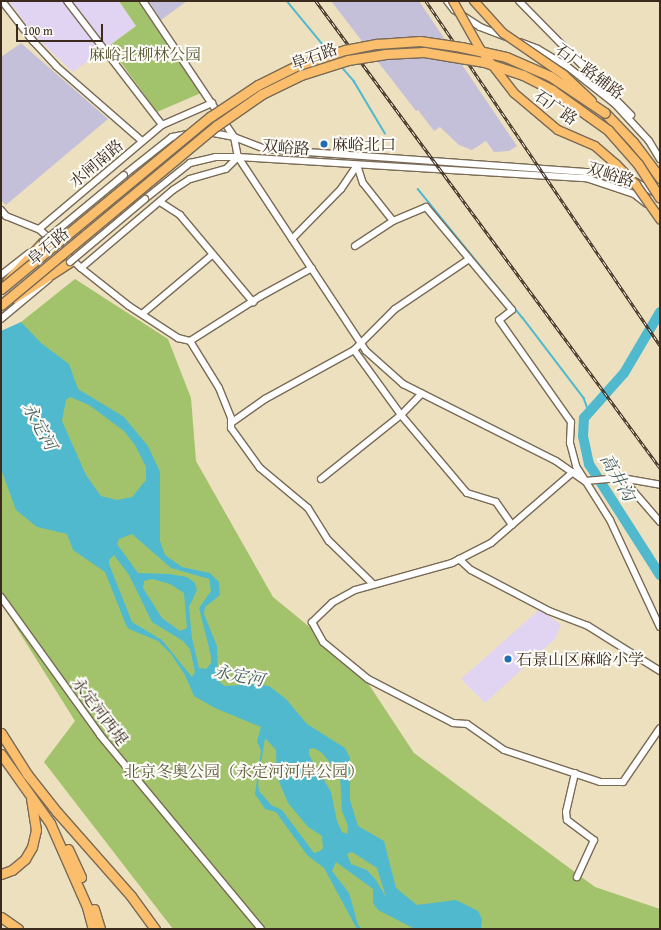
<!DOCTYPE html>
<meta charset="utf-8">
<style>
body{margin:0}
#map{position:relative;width:661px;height:930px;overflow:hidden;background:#ede0bf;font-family:"Gentium Book Plus","Noto Serif SC",serif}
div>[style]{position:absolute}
.built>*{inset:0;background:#e1d4f3}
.industrial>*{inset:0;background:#c5c0da}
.green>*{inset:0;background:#a2c36b}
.water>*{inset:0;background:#50b9ce}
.stream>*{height:1.5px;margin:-0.75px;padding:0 0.75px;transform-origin:0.75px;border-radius:0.75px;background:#50b9ce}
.river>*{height:10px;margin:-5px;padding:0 5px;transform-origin:5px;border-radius:5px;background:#50b9ce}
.roads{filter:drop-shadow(1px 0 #796a56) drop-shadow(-1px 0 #796a56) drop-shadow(0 1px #796a56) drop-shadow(0 -1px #796a56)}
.minor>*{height:6px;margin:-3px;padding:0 3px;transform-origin:3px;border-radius:3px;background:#fff}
.highway>*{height:9px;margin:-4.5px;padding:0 4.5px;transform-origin:4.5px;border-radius:4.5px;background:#fabe6d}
.rail>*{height:3px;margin-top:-1.5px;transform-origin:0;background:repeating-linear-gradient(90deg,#fdfcf7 0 4.5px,#3b2a1e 0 9px);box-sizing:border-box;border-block:1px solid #3b2a1e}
.bridges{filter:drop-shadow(1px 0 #796a56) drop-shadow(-1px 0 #796a56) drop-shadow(0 1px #796a56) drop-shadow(0 -1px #796a56)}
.minor-bridge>*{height:6px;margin:-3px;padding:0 3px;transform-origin:3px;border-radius:3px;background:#fff}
.major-bridge>*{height:8px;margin:-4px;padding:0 4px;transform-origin:4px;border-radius:4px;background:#fabe6d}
.highway-bridge>*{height:9px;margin:-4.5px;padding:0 4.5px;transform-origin:4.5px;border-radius:4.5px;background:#fabe6d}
.dots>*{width:11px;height:11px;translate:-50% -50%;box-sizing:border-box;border:2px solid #fdfcf7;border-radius:50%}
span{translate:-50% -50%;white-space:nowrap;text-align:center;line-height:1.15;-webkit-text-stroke:4px #fdfcf7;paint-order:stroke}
.park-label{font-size:16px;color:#5a5835}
.street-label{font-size:16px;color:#3b2a1e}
.poi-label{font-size:16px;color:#3b2a1e}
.left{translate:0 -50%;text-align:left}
.water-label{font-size:17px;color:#425c5c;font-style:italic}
.frame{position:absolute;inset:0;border:2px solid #3b2a1e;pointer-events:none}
.scale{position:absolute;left:16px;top:24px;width:87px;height:18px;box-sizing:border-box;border:2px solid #3b2a1e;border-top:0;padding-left:5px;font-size:12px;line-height:14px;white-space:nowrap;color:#3b2a1e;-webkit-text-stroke:3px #fdfcf7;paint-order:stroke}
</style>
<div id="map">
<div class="built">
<i style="clip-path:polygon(9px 1px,119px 1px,136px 26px,73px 72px,35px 36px)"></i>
<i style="clip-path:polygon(540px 609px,561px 625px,555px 639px,485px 703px,461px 679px)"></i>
</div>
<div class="industrial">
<i style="clip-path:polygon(149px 1px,187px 1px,161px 20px)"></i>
<i style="clip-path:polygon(331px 1px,419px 1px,517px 146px,509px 151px,494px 152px,486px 141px,472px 150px,459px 145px,440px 127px,434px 131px,418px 110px,416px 111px)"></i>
<i style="clip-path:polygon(21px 43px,108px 119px,6px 205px,1px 200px,1px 57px)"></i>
</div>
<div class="green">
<i style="clip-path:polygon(119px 1px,139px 1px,201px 93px,157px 112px,109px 46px,136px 26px)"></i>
<i style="clip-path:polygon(75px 279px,168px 339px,191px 398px,196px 461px,273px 597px,356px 665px,414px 753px,595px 887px,660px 909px,660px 929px,173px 929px,44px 762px,75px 721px,1px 603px,1px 338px)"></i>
</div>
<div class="water">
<i style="clip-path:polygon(evenodd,21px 322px,41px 343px,69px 364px,78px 389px,124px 417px,148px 446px,160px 472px,160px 541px,165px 555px,182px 567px,210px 573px,219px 582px,220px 595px,205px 607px,204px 614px,217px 646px,218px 680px,224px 686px,254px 684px,269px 686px,286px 699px,307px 724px,345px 748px,350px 758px,350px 800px,358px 826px,384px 841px,396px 888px,417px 905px,456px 900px,478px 911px,482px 919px,481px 929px,415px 929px,378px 910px,373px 903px,373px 889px,336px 862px,332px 871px,349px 893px,358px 925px,362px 929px,357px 929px,324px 868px,307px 855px,276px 812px,265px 809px,255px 794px,261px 751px,257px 741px,261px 727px,215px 708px,194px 696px,185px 675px,171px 654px,158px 641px,129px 629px,126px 625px,105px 572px,73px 550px,67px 534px,37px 527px,16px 510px,1px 469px,1px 331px,21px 322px,70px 397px,89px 405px,124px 431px,135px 445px,146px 467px,146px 480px,132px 497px,117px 500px,101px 496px,86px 475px,62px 421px,66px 400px,70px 397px,21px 322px,132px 534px,171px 568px,209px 579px,211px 591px,199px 608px,211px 656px,211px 663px,206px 669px,199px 668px,192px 638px,189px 607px,197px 590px,195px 583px,187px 577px,169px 574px,138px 573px,117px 544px,119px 539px,132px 534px,21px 322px,114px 555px,129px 575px,152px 622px,183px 641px,190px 649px,195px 672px,192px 677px,162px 640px,132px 622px,109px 564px,109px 560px,114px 555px,21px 322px,152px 579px,170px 584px,184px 593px,187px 628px,180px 631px,162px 618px,143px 588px,144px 581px,152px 579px,21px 322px,265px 738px,276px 750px,277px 777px,288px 803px,308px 827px,322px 836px,323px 848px,320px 851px,314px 853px,282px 810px,271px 805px,259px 791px,258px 784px,265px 738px,21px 322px,314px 748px,322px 753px,340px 775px,342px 811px,348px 826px,347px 834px,342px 832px,337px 821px,331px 792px,309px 755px,309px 749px,314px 748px,21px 322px,352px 852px,377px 868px,386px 897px,376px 880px,367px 870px,351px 864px,347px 854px,352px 852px)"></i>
</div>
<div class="stream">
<i style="left:287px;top:1px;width:66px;rotate:50.5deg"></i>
<i style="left:341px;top:66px;width:20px;rotate:49deg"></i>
<i style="left:354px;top:81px;width:61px;rotate:59.2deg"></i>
<i style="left:418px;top:189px;width:166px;rotate:50.9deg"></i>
<i style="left:523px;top:318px;width:101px;rotate:52.7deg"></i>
<i style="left:584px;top:398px;width:15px;rotate:70deg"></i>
</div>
<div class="river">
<i style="left:660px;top:312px;width:71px;rotate:120.5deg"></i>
<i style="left:624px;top:373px;width:60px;rotate:131.6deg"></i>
<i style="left:584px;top:418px;width:18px;rotate:93deg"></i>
<i style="left:583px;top:436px;width:29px;rotate:78deg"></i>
<i style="left:589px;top:464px;width:132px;rotate:57.4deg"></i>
</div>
<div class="roads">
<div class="minor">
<i style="left:2px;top:1px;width:51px;rotate:52.2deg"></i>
<i style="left:33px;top:41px;width:34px;rotate:47deg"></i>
<i style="left:56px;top:66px;width:114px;rotate:41.1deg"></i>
<i style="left:67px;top:1px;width:156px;rotate:52.5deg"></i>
<i style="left:143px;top:1px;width:164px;rotate:56.2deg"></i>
<i style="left:234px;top:137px;width:20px;rotate:79deg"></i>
<i style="left:238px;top:157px;width:232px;rotate:56.6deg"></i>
<i style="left:366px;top:351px;width:50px;rotate:41.7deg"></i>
<i style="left:403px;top:384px;width:171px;rotate:26.7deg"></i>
<i style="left:556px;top:461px;width:35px;rotate:35deg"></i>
<i style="left:585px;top:481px;width:37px;rotate:-5deg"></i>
<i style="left:622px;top:478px;width:39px;rotate:10deg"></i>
<i style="left:447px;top:1px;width:11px;rotate:52deg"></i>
<i style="left:454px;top:10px;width:31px;rotate:33deg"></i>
<i style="left:480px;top:27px;width:28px;rotate:21deg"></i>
<i style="left:519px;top:1px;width:160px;rotate:45.5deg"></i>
<i style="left:520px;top:42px;width:19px;rotate:21deg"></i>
<i style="left:538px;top:49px;width:35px;rotate:31deg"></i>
<i style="left:568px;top:67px;width:60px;rotate:38.2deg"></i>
<i style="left:615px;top:104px;width:50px;rotate:47.4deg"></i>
<i style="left:649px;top:141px;width:21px;rotate:59deg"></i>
<i style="left:357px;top:165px;width:19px;rotate:72deg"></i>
<i style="left:363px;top:183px;width:48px;rotate:51.7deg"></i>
<i style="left:124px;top:175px;width:61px;rotate:-38.4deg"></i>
<i style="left:172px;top:137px;width:32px;rotate:-11deg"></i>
<i style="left:203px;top:131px;width:32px;rotate:11deg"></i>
<i style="left:234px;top:137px;width:33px;rotate:21deg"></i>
<i style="left:265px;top:149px;width:325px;rotate:4.1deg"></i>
<i style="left:589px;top:172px;width:48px;rotate:12deg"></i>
<i style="left:636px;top:182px;width:22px;rotate:30deg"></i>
<i style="left:145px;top:199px;width:58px;rotate:-38.7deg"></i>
<i style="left:190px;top:163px;width:26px;rotate:-13deg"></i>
<i style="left:215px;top:157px;width:23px"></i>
<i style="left:238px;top:157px;width:349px;rotate:3.5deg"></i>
<i style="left:586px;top:178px;width:51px;rotate:18.4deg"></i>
<i style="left:634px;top:194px;width:16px;rotate:38deg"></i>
<i style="left:160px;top:202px;width:24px;rotate:33deg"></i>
<i style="left:180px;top:215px;width:114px;rotate:50deg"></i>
<i style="left:1px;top:210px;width:8px;rotate:50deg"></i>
<i style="left:6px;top:216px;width:35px;rotate:22deg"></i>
<i style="left:39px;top:229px;width:161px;rotate:-40.2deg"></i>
<i style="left:162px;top:125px;width:55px;rotate:-23.7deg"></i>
<i style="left:39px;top:229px;width:57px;rotate:42.9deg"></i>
<i style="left:81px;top:268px;width:61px;rotate:38.4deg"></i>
<i style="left:129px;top:306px;width:59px;rotate:33.1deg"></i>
<i style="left:178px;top:338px;width:12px;rotate:14deg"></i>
<i style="left:190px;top:341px;width:84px;rotate:-32.4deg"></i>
<i style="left:261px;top:296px;width:58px;rotate:-28.8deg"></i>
<i style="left:292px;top:239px;width:70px;rotate:-45.6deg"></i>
<i style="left:341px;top:189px;width:29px;rotate:-56deg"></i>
<i style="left:355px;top:246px;width:45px;rotate:-33.3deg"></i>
<i style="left:393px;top:221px;width:36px;rotate:-23deg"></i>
<i style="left:426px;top:207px;width:134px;rotate:50.1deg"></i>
<i style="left:512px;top:310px;width:16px;rotate:142deg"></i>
<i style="left:499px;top:320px;width:125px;rotate:54.8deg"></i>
<i style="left:571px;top:422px;width:21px;rotate:93deg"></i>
<i style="left:570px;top:443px;width:24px;rotate:75deg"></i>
<i style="left:576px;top:466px;width:64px;rotate:57.8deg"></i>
<i style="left:610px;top:520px;width:118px;rotate:65deg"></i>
<i style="left:81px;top:268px;width:121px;rotate:-40.3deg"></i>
<i style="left:173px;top:190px;width:20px;rotate:-33deg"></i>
<i style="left:190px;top:179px;width:37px;rotate:-16deg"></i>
<i style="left:226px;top:169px;width:17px;rotate:-45deg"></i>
<i style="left:1px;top:275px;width:36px;rotate:-38deg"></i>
<i style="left:142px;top:314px;width:92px;rotate:-40.1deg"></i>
<i style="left:1px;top:319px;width:62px;rotate:-39.8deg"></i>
<i style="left:190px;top:341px;width:55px;rotate:58.3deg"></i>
<i style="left:219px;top:388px;width:32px;rotate:68deg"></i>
<i style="left:231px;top:418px;width:10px;rotate:90deg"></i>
<i style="left:231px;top:428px;width:49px;rotate:54.1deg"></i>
<i style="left:260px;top:468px;width:62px;rotate:39.8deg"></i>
<i style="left:308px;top:508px;width:39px;rotate:58deg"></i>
<i style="left:329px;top:541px;width:62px;rotate:44.3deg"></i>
<i style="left:354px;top:350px;width:80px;rotate:54.1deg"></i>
<i style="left:401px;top:415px;width:102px;rotate:49.8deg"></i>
<i style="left:467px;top:493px;width:30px;rotate:17deg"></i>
<i style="left:496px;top:502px;width:28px;rotate:55deg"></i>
<i style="left:231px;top:423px;width:42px;rotate:-35.2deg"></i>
<i style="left:265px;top:399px;width:102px;rotate:-28.8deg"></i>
<i style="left:354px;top:350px;width:58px;rotate:-45deg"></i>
<i style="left:395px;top:309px;width:89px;rotate:-34deg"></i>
<i style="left:573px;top:472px;width:108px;rotate:139.1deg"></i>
<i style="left:491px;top:543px;width:44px;rotate:152.9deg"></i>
<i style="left:452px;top:563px;width:101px;rotate:164.4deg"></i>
<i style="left:355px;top:590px;width:26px;rotate:151deg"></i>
<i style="left:332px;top:603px;width:28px;rotate:136deg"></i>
<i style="left:312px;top:622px;width:23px;rotate:61deg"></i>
<i style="left:323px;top:642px;width:58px;rotate:39.4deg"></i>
<i style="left:368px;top:679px;width:96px;rotate:27.4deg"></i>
<i style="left:453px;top:723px;width:14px;rotate:4deg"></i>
<i style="left:467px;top:724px;width:45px;rotate:35.1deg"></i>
<i style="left:504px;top:750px;width:101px;rotate:18.4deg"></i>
<i style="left:600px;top:782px;width:23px"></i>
<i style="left:623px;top:782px;width:65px;rotate:-55.6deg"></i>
<i style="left:622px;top:478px;width:58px;rotate:49.2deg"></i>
<i style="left:321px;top:479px;width:102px;rotate:-38.7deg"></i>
<i style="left:401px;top:415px;width:30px;rotate:-46deg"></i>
<i style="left:459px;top:559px;width:16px;rotate:43deg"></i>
<i style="left:471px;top:570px;width:88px;rotate:27.7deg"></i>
<i style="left:549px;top:611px;width:42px;rotate:21deg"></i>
<i style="left:588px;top:626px;width:85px;rotate:32deg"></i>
<i style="left:1px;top:597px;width:170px;rotate:54.3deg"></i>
<i style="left:100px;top:735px;width:252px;rotate:50.3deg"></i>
<i style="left:575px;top:773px;width:40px;rotate:103deg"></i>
<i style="left:566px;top:812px;width:8px;rotate:83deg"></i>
<i style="left:567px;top:820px;width:34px;rotate:37deg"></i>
<i style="left:594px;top:840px;width:41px;rotate:114.7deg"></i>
</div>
<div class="highway">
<i style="left:605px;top:113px;width:40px;rotate:46deg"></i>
<i style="left:633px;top:142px;width:45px;rotate:53.1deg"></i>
<i style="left:7px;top:281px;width:53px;rotate:-47.3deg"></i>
<i style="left:14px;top:298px;width:67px;rotate:-32.7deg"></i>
<i style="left:1px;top:733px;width:49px;rotate:57.6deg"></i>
<i style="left:27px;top:774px;width:48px;rotate:51.7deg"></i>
<i style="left:57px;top:812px;width:112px;rotate:48.6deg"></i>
<i style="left:131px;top:896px;width:41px;rotate:54deg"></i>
<i style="left:1px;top:754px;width:85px;rotate:54.6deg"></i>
<i style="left:50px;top:823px;width:92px;rotate:66.2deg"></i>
<i style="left:87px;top:907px;width:23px;rotate:75deg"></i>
<i style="left:68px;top:849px;width:31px;rotate:65deg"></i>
<i style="left:1px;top:874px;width:12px;rotate:-20deg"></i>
<i style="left:12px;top:870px;width:17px;rotate:-40deg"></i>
<i style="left:25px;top:859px;width:14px;rotate:-60deg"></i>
<i style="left:32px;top:847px;width:17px;rotate:-77deg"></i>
<i style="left:36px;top:830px;width:31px;rotate:-99deg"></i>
<i style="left:94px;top:909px;width:21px;rotate:73deg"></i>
<i style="left:1px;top:917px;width:21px;rotate:35deg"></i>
</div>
</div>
<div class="rail">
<i style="left:316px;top:1px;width:580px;rotate:53.62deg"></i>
<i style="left:426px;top:1px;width:416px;rotate:55.8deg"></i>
</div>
<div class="bridges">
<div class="minor-bridge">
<i style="left:43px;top:242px;width:105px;rotate:-39.6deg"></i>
<i style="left:70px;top:262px;width:98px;rotate:-40deg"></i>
</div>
<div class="major-bridge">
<i style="left:453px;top:1px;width:55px;rotate:60.6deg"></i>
<i style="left:480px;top:49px;width:56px;rotate:52.3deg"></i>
<i style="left:514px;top:93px;width:57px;rotate:40.1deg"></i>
<i style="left:558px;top:130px;width:40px;rotate:23.4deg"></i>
<i style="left:595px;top:146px;width:28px;rotate:41deg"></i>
<i style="left:616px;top:164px;width:29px;rotate:46deg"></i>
<i style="left:636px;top:185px;width:42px;rotate:54.8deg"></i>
<i style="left:474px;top:1px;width:43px;rotate:47.8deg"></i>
<i style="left:503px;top:33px;width:74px;rotate:34.5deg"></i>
<i style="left:564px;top:75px;width:38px;rotate:43deg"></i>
</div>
<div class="highway-bridge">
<i style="left:1px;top:289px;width:271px;rotate:-39.5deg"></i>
<i style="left:210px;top:117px;width:58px;rotate:-33.7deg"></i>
<i style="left:258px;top:85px;width:42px;rotate:-26.6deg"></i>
<i style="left:296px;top:66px;width:52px;rotate:-18.1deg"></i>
<i style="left:345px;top:50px;width:33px;rotate:-11deg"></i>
<i style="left:377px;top:44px;width:43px;rotate:-4deg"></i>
<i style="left:420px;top:41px;width:41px;rotate:8.3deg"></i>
<i style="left:461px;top:47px;width:46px;rotate:12.5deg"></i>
<i style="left:506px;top:57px;width:48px;rotate:23.4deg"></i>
<i style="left:550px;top:76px;width:66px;rotate:33.9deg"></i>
<i style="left:1px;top:305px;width:280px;rotate:-39.8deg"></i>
<i style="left:216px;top:126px;width:56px;rotate:-34.8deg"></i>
<i style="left:262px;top:94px;width:43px;rotate:-26deg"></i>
<i style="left:301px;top:75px;width:49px;rotate:-17.7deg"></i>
<i style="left:348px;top:60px;width:37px;rotate:-9deg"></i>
<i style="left:385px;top:54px;width:39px;rotate:-3deg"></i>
<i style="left:424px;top:52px;width:61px;rotate:9.5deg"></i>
<i style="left:484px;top:62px;width:41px;rotate:18.4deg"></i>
<i style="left:523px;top:75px;width:33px;rotate:27deg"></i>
<i style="left:552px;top:90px;width:69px;rotate:35.5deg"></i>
<i style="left:608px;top:130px;width:45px;rotate:48.6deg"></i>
<i style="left:638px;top:164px;width:40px;rotate:57.1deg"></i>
</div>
</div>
<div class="dots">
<i style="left:324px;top:144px;background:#1f6fb2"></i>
<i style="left:508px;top:659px;background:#1f6fb2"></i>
</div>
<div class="park-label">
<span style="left:145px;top:54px">麻峪北柳林公园</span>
<span style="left:244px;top:771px">北京冬奥公园（永定河河岸公园）</span>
</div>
<div class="street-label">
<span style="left:314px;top:56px;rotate:-20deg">阜石路</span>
<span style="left:590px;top:71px;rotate:37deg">石广路辅路</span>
<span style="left:556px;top:107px;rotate:35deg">石广路</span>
<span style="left:286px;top:147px;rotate:4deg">双峪路</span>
<span style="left:96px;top:163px;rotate:-40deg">水闸南路</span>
<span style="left:611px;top:174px;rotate:17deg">双峪路</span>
<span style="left:48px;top:246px;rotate:-40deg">阜石路</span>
<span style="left:100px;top:711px;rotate:53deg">永定河西堤</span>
</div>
<div class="poi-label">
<span class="left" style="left:332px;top:144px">麻峪北口</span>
<span class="left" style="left:516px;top:659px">石景山区麻峪小学</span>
</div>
<div class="water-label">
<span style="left:40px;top:426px;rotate:61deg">永定河</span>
<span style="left:618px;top:477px;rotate:60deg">高井沟</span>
<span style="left:239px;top:675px;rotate:11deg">永定河</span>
</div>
<div class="frame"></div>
<div class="scale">100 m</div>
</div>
